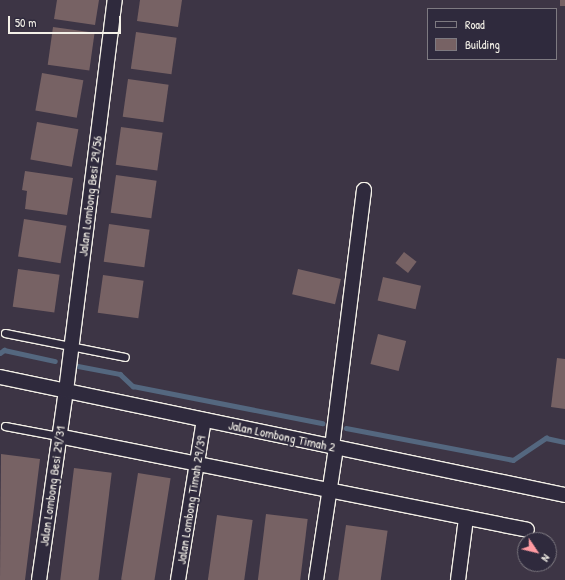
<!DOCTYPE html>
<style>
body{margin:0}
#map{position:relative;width:565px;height:580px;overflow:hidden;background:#3d3545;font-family:"Patrick Hand",sans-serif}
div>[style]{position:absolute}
.stream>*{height:4.5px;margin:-2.25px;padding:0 2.25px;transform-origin:2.25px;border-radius:2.25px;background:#54677f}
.building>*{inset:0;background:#776264;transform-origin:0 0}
.roads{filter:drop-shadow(1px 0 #f4f1e8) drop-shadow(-1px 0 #f4f1e8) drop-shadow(0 1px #f4f1e8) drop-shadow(0 -1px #f4f1e8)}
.service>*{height:7px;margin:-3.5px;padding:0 3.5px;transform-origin:3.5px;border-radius:3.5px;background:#2f2a3d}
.minor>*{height:14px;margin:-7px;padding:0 7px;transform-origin:7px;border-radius:7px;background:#2f2a3d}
span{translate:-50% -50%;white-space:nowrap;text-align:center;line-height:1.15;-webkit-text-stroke:3.5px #2f2a3d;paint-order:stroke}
.street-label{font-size:13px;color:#f4f1e8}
.legend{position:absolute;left:427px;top:8px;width:130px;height:52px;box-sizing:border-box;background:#2f2a3d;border:1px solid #7e7a81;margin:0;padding:5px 7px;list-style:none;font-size:12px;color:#f4f1e8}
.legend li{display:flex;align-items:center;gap:8px;height:20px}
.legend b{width:20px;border:1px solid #7e7a81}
.north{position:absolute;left:517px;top:532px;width:40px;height:40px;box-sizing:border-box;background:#2f2a3d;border:1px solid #7e7a81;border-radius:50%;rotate:125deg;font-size:11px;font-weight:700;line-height:16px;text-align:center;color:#f4f1e8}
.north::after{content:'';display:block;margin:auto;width:14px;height:18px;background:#ff9aa2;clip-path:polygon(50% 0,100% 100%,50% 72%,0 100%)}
.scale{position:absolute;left:8px;top:16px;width:113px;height:18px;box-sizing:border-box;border:2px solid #f4f1e8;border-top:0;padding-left:5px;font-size:12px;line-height:14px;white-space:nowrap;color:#f4f1e8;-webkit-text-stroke:3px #2f2a3d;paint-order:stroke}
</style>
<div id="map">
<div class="stream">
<i style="left:0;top:353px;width:5px;rotate:-37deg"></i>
<i style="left:4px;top:350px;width:52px;rotate:12.2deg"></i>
<i style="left:78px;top:366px;width:43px;rotate:10.8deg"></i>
<i style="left:120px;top:374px;width:18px;rotate:43deg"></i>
<i style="left:133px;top:386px;width:193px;rotate:11.1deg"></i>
<i style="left:346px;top:428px;width:170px;rotate:10.8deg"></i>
<i style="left:513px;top:460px;width:40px;rotate:-34deg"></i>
<i style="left:546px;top:438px;width:19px;rotate:12deg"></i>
</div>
<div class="building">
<i style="clip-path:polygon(57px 0,99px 0,95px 25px,54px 19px)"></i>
<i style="clip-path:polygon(140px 0,182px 0,178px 27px,137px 21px)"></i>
<i style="left:560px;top:0;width:5px;height:6px"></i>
<i style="left:53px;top:27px;width:42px;height:38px;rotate:8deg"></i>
<i style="left:136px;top:32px;width:41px;height:37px;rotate:8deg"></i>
<i style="left:42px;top:73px;width:42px;height:38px;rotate:10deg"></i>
<i style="left:128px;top:79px;width:41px;height:38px;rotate:8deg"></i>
<i style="left:37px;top:122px;width:42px;height:38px;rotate:10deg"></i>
<i style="left:121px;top:127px;width:42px;height:38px;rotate:8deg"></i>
<i style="clip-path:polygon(25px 171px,73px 178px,67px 215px,25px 209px,27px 191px,22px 190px)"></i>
<i style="left:116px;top:175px;width:41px;height:38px;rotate:8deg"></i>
<i style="left:24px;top:219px;width:43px;height:38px;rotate:9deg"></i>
<i style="left:109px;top:224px;width:41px;height:38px;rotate:8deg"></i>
<i style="left:404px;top:252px;width:16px;height:14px;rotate:38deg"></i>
<i style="left:18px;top:269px;width:42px;height:38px;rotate:8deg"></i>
<i style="left:298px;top:269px;width:44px;height:26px;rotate:13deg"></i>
<i style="left:103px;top:275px;width:41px;height:38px;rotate:8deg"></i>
<i style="left:383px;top:277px;width:39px;height:24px;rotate:13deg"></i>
<i style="left:378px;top:334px;width:29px;height:31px;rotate:14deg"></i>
<i style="clip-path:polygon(557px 358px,565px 359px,565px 409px,551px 407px)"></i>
<i style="clip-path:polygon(1px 454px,40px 459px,25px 580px,0 580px)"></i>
<i style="left:74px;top:468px;width:38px;height:113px;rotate:7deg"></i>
<i style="left:138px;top:473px;width:33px;height:108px;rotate:9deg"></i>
<i style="left:266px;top:514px;width:42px;height:67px;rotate:7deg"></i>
<i style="left:217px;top:515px;width:36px;height:66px;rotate:8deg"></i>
<i style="left:346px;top:525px;width:42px;height:56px;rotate:8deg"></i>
</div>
<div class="roads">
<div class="service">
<i style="left:5px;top:333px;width:122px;rotate:11.3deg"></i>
<i style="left:5px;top:426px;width:54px;rotate:10.7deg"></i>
</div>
<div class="minor">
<i style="left:0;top:377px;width:577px;rotate:11.8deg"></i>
<i style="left:58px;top:436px;width:478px;rotate:11.3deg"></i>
<i style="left:332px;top:447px;width:259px;rotate:-82.9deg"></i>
<i style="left:39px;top:580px;width:191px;rotate:-81.9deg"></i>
<i style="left:66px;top:391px;width:394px;rotate:-82.9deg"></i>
<i style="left:178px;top:580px;width:162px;rotate:-80.8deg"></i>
<i style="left:316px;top:580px;width:134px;rotate:-81.4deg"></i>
<i style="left:458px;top:580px;width:63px;rotate:-82.6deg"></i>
</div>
</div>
<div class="street-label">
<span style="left:90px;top:196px;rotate:-83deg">Jalan Lombong Besi 29/56</span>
<span style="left:282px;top:436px;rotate:12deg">Jalan Lombong Timah 2</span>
<span style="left:52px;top:486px;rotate:-82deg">Jalan Lombong Besi 29/31</span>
<span style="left:191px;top:500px;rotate:-81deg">Jalan Lombong Timah 29/39</span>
</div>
<ul class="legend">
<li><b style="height:5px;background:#2f2a3d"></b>Road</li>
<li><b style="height:11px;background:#776264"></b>Building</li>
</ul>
<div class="north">N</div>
<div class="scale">50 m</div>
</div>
